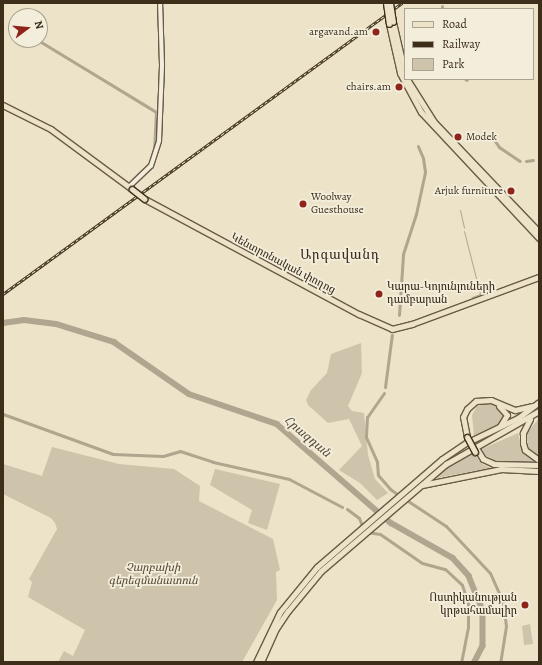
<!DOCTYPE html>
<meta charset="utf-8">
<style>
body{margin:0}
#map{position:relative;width:542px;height:665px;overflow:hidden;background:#ece3c9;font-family:Alegreya,"Noto Serif Armenian",serif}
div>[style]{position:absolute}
.green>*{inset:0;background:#cec4ab}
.stream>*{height:1px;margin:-0.5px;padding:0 0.5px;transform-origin:0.5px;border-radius:0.5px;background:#b0a58e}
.canal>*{height:3px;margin:-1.5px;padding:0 1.5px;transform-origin:1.5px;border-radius:1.5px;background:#b0a58e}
.river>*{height:5.5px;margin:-2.75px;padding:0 2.75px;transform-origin:2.75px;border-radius:2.75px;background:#b0a58e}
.roads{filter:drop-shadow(1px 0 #695b46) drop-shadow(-1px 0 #695b46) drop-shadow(0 1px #695b46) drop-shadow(0 -1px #695b46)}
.minor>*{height:3.5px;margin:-1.75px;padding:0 1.75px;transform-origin:1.75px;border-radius:1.75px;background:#f3eddc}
.major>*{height:4.5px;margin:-2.25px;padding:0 2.25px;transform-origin:2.25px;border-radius:2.25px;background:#ece3c9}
.highway>*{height:5px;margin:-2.5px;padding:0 2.5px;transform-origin:2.5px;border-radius:2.5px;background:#ece3c9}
.rail>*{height:2.5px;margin-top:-1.25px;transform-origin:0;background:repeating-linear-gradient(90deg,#f3eddc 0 3px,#3d2e1a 0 6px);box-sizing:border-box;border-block:1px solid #3d2e1a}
.bridges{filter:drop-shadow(1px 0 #3d2e1a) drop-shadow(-1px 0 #3d2e1a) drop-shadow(0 1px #3d2e1a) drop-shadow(0 -1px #3d2e1a)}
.major-bridge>*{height:4.5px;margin:-2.25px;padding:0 2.25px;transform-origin:2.25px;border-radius:2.25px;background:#ece3c9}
.highway-bridge>*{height:5px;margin:-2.5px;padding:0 2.5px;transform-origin:2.5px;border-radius:2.5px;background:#ece3c9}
.dots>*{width:11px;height:11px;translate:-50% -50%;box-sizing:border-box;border:2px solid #f3eddc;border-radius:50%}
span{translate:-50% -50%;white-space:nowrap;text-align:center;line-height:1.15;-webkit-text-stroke:3.5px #f3eddc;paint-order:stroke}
.poi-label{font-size:11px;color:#3d2e1a}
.right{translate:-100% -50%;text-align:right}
.left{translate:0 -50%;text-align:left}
.street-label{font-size:11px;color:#3d2e1a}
.park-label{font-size:11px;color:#5a4c37;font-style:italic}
.water-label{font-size:12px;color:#5a4c37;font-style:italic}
.quarter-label{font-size:13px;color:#3d2e1a;letter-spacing:1px}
.frame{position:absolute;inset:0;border:4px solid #3d2e1a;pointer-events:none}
.legend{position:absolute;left:404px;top:8px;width:130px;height:72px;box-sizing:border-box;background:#f3eddc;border:1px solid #aaa18e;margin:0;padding:5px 7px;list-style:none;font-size:12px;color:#3d2e1a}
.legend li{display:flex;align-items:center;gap:8px;height:20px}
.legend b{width:20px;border:1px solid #aaa18e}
.north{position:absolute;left:8px;top:8px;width:40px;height:40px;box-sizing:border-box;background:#f3eddc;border:1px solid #aaa18e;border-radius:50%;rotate:74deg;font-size:11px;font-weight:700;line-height:16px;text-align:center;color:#3d2e1a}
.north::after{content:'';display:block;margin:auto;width:14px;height:18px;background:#8f2418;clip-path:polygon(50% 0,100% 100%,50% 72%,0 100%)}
</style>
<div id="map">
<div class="green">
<i style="clip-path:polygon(361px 343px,362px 373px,348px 406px,352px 411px,364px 413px,368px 455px,375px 479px,388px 493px,377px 500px,360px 483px,339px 470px,362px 446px,349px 419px,328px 423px,308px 405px,306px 400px,311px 390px,327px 373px,331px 354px)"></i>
<i style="clip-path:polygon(487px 403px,500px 407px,505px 414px,497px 427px,474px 436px,472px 415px,477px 406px)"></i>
<i style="clip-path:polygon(539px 418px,539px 458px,529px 449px,526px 434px)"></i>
<i style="clip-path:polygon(518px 433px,523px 452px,538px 463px,495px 461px,485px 455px,482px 449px)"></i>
<i style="clip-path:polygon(52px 447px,119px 464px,174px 469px,200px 486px,199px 501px,273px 539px,280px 570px,276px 572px,277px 600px,242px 662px,58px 662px,64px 651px,73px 656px,85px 630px,28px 597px,32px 582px,29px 579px,57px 529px,55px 523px,51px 518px,3px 494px,3px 464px,42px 476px)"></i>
<i style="clip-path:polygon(473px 452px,482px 464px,491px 468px,431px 479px,462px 457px)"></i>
<i style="clip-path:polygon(215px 469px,280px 484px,267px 530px,248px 523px,252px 510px,210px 485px)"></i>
<i style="clip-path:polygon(530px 624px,533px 644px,524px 645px,522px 626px)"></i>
</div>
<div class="stream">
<i style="left:460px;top:210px;width:18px;rotate:77deg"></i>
<i style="left:464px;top:231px;width:65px;rotate:75.7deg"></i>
<i style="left:480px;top:294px;width:9px;rotate:159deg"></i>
<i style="left:483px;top:292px;width:10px;rotate:-17deg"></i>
</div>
<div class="canal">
<i style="left:442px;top:6px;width:3px;rotate:90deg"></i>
<i style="left:41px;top:42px;width:135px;rotate:31.3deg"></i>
<i style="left:156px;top:112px;width:40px;rotate:92.9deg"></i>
<i style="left:465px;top:79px;width:2px;rotate:27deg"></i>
<i style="left:490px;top:134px;width:16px;rotate:55deg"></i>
<i style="left:499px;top:147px;width:25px;rotate:34deg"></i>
<i style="left:526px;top:161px;width:7px;rotate:-8deg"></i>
<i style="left:399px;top:315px;width:61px;rotate:-86.2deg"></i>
<i style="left:403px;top:254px;width:42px;rotate:-72deg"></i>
<i style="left:416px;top:214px;width:43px;rotate:-77.9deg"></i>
<i style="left:425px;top:172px;width:14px;rotate:-98deg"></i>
<i style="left:423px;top:158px;width:13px;rotate:-113deg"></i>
<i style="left:385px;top:387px;width:53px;rotate:-82.5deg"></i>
<i style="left:384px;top:393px;width:29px;rotate:125deg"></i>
<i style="left:367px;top:417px;width:20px;rotate:93deg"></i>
<i style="left:366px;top:437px;width:27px;rotate:66deg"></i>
<i style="left:377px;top:462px;width:13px;rotate:86deg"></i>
<i style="left:378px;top:475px;width:18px;rotate:49deg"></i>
<i style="left:390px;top:489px;width:12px;rotate:35deg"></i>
<i style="left:3px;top:414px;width:117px;rotate:20deg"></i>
<i style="left:113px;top:454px;width:50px;rotate:2.3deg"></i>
<i style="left:163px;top:456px;width:18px;rotate:-16deg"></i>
<i style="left:180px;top:451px;width:35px;rotate:18deg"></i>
<i style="left:213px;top:462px;width:78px;rotate:12.6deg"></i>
<i style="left:289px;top:479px;width:60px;rotate:27.8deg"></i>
<i style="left:405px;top:499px;width:49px;rotate:33.4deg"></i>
<i style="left:446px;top:526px;width:64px;rotate:46.9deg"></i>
<i style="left:490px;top:573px;width:32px;rotate:66deg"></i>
<i style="left:503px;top:602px;width:24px;rotate:83deg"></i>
<i style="left:506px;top:626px;width:36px;rotate:99deg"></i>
<i style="left:347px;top:509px;width:15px;rotate:37deg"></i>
<i style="left:359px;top:518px;width:11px;rotate:68deg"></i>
<i style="left:367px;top:532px;width:13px;rotate:9deg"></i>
<i style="left:380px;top:534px;width:51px;rotate:34.6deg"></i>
<i style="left:422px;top:563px;width:24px;rotate:15deg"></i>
<i style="left:445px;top:569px;width:23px;rotate:43deg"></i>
<i style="left:462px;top:585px;width:20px;rotate:72deg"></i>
<i style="left:468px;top:604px;width:23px;rotate:90deg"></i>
<i style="left:468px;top:627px;width:36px;rotate:101deg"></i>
</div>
<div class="river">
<i style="left:3px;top:323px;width:21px;rotate:-8deg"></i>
<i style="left:24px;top:320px;width:32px;rotate:7deg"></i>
<i style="left:56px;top:324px;width:61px;rotate:17.2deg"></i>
<i style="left:114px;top:342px;width:91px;rotate:34.7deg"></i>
<i style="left:189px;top:394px;width:93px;rotate:18.8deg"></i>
<i style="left:277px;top:424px;width:151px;rotate:41deg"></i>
<i style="left:391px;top:523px;width:71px;rotate:29.4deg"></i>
<i style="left:453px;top:558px;width:24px;rotate:48deg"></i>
<i style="left:469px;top:576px;width:38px;rotate:68deg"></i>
<i style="left:483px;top:611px;width:35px;rotate:90deg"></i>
<i style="left:483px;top:646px;width:18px;rotate:117deg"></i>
</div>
<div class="roads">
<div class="minor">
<i style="left:129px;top:187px;width:30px;rotate:-44deg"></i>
<i style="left:151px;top:166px;width:26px;rotate:-72deg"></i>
<i style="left:159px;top:141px;width:76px;rotate:-87.7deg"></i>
<i style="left:162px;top:65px;width:62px;rotate:-91.8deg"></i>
</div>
<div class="major">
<i style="left:3px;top:105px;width:54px;rotate:26.6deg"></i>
<i style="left:51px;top:129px;width:101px;rotate:36.5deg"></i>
<i style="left:145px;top:199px;width:243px;rotate:28.3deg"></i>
<i style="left:359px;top:314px;width:36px;rotate:24deg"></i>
<i style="left:392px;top:329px;width:21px;rotate:-14deg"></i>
<i style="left:412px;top:324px;width:135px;rotate:-20.3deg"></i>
</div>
<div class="highway">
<i style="left:393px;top:22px;width:53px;rotate:77deg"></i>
<i style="left:389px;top:24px;width:50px;rotate:77.3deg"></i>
<i style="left:400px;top:73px;width:44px;rotate:61.7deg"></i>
<i style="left:421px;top:112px;width:173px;rotate:46.9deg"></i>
<i style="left:407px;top:79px;width:51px;rotate:57.9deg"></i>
<i style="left:434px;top:122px;width:152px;rotate:46.3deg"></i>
<i style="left:499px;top:406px;width:12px;rotate:48deg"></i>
<i style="left:507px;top:415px;width:13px;rotate:122deg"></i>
<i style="left:530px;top:419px;width:16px;rotate:117deg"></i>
<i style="left:523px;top:433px;width:10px;rotate:90deg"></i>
<i style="left:523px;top:443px;width:7px;rotate:74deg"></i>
<i style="left:525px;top:450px;width:17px;rotate:36deg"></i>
<i style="left:467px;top:437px;width:20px;rotate:-101deg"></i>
<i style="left:463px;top:417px;width:9px;rotate:-63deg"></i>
<i style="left:467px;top:409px;width:12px;rotate:-42deg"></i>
<i style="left:476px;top:401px;width:15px;rotate:-4deg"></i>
<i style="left:491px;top:400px;width:26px;rotate:23deg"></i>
<i style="left:515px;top:410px;width:18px;rotate:-13deg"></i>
<i style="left:478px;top:451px;width:9px;rotate:58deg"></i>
<i style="left:483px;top:459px;width:12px;rotate:24deg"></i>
<i style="left:494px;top:464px;width:45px;rotate:1.3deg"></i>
<i style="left:422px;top:485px;width:81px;rotate:-11.4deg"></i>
<i style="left:501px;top:469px;width:38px;rotate:3deg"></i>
<i style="left:256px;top:662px;width:55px;rotate:-64.4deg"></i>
<i style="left:280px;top:612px;width:58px;rotate:-50.6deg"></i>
<i style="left:317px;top:567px;width:165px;rotate:-40.8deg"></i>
<i style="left:442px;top:459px;width:29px;rotate:-34deg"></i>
<i style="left:466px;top:443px;width:58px;rotate:-25.7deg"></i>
<i style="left:518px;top:418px;width:26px;rotate:-37deg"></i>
<i style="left:261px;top:662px;width:35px;rotate:-66deg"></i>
<i style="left:275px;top:630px;width:23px;rotate:-56deg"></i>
<i style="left:288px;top:611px;width:52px;rotate:-50.5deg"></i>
<i style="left:321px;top:571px;width:165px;rotate:-40.6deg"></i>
<i style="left:446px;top:464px;width:107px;rotate:-29.7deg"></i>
</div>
</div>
<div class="rail">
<i style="left:3px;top:294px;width:494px;rotate:-36.1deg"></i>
</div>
<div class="bridges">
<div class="major-bridge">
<i style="left:132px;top:189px;width:16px;rotate:38deg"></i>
</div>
<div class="highway-bridge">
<i style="left:386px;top:3px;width:21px;rotate:82deg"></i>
<i style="left:390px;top:3px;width:19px;rotate:81deg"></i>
<i style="left:467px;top:437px;width:17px;rotate:62deg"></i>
</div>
</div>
<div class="dots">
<i style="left:376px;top:32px;background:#8f2418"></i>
<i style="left:399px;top:87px;background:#8f2418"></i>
<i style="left:458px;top:137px;background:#8f2418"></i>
<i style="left:511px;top:191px;background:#8f2418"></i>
<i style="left:303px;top:204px;background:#8f2418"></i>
<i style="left:379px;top:294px;background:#8f2418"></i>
<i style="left:525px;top:605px;background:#8f2418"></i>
</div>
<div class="poi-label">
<span class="right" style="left:368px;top:32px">argavand.am</span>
<span class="right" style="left:391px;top:87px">chairs.am</span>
<span class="left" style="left:466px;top:137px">Modek</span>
<span class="right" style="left:503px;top:191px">Arjuk furniture</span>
<span class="left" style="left:311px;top:204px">Woolway<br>Guesthouse</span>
<span class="left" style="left:387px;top:294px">Կարա-Կոյունլուների<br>դամբարան</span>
<span class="right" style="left:517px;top:605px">Ոստիկանության<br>կրթահամալիր</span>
</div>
<div class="street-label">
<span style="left:283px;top:264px;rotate:28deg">Կենտրոնական փողոց</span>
</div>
<div class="park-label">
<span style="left:153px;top:575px">Չարբախի<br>գերեզմանատուն</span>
</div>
<div class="water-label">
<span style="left:307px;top:437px;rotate:40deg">Հրազդան</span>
</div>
<div class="quarter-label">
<span style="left:340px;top:255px">Արգավանդ</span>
</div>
<div class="frame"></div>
<ul class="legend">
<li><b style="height:5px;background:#ece3c9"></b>Road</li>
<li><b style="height:5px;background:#3d2e1a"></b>Railway</li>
<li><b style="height:11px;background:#cec4ab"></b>Park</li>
</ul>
<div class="north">N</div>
</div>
